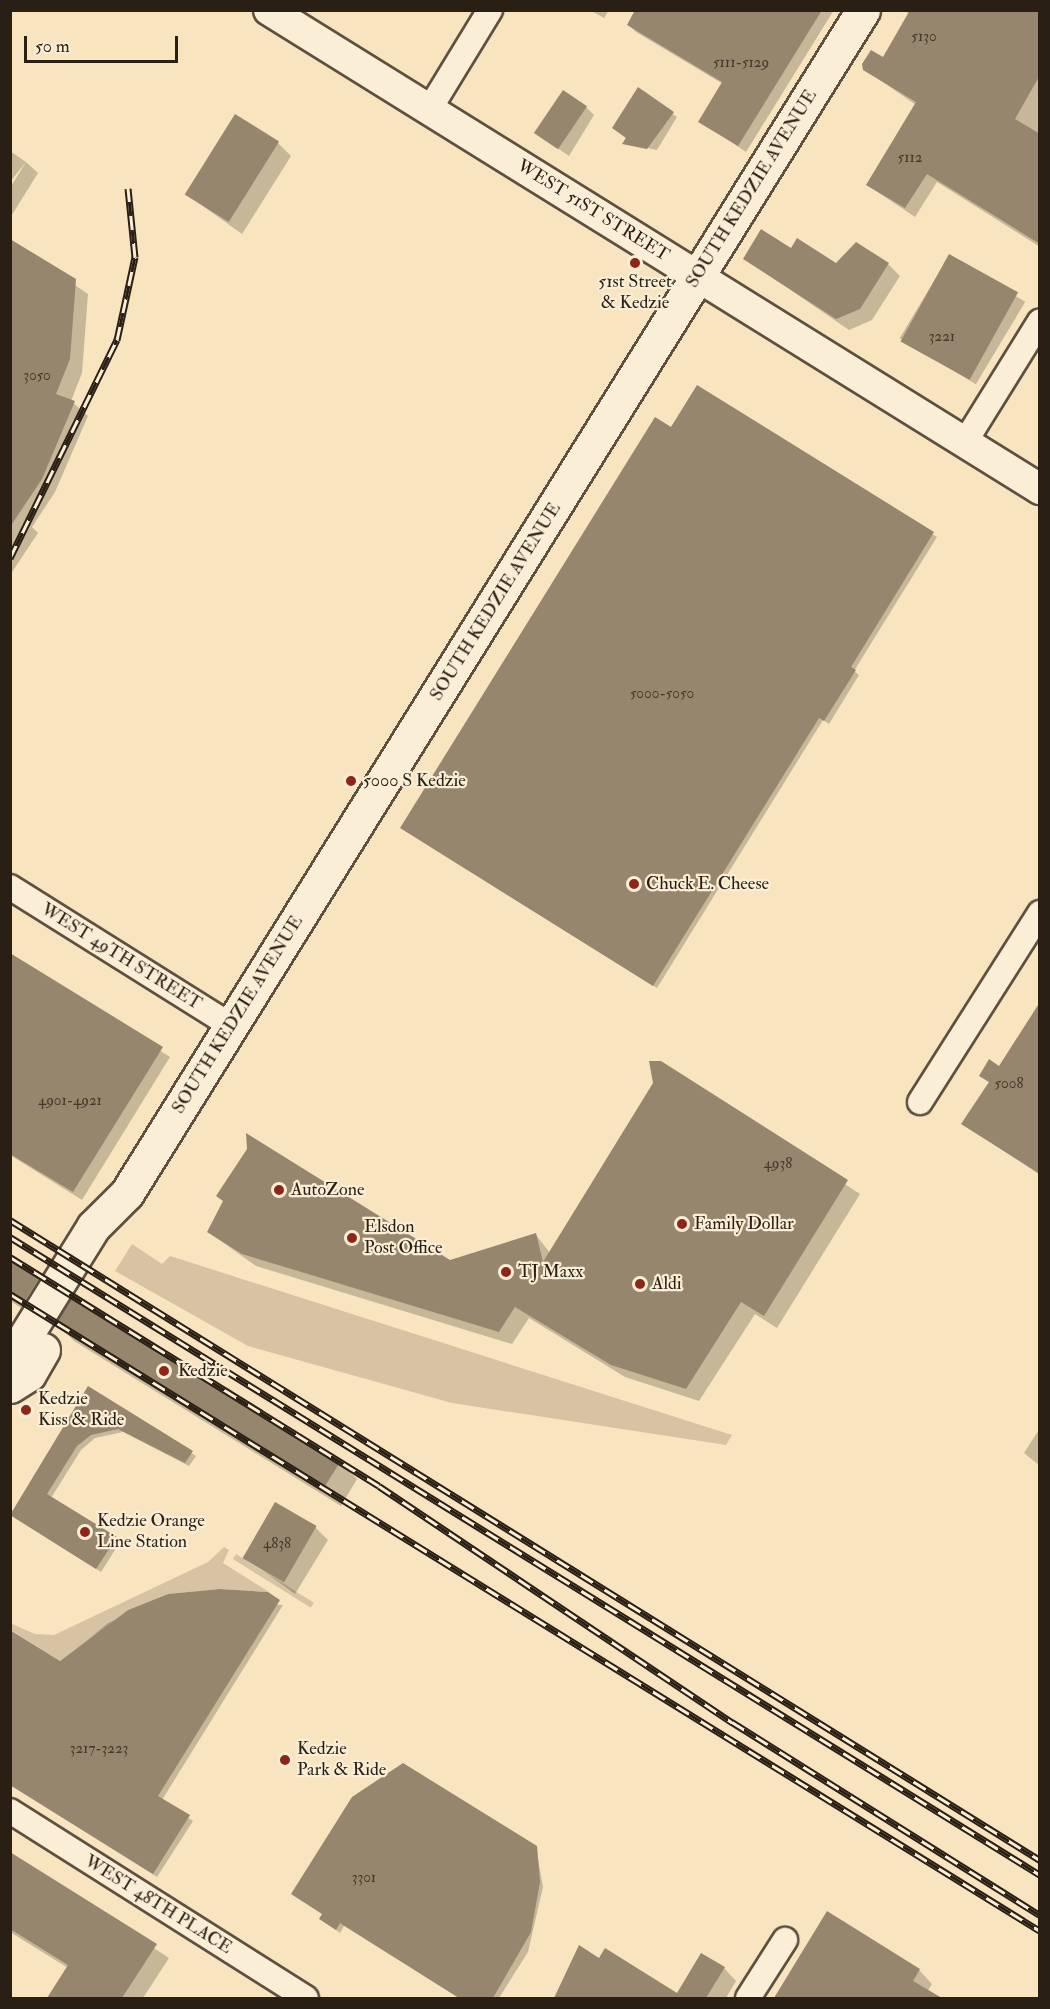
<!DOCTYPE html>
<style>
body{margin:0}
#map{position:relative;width:1050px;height:2009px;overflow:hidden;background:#f8e5c0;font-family:"IM FELL Double Pica",serif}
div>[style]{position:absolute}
.green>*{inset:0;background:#d5c3a3;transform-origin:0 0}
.shadow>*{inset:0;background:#0003;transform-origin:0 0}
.building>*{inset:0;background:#95866d;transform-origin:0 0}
.roads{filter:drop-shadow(2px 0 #5d503f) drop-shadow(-2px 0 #5d503f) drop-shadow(0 2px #5d503f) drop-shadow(0 -2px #5d503f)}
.minor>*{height:24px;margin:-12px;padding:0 12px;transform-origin:12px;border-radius:12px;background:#faeed6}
.tertiary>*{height:30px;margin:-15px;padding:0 15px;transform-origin:15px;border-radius:15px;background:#faeed6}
.secondary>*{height:33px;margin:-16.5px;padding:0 16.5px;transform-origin:16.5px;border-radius:16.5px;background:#faeed6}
.rail>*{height:7px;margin-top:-3.5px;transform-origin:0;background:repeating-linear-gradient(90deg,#faeed6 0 14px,#291f14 0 28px);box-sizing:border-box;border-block:2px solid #291f14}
.dots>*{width:16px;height:16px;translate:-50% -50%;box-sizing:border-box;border:3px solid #faeed6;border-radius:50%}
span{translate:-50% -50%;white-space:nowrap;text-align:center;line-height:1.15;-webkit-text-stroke:4.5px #faeed6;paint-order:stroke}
.number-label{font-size:15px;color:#44392a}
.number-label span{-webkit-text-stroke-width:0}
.street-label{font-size:18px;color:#291f14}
.poi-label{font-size:18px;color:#291f14}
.left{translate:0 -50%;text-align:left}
.frame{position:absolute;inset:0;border:12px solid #291f14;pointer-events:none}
.scale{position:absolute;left:24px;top:36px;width:154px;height:27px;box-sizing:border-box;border:3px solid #291f14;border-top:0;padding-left:8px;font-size:18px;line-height:21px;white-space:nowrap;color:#291f14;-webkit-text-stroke:4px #faeed6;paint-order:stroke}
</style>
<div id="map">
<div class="green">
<i style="clip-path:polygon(132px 1244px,162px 1264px,170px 1256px,732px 1435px,726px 1445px,452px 1403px,248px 1346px,115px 1271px)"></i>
<i style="clip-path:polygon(224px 1547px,229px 1550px,223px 1563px,269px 1592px,220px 1589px,168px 1594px,128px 1610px,60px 1661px,11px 1630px,10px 1623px,35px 1634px,54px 1635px,208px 1562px)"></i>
<i style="left:236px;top:1554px;width:92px;height:6px;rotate:32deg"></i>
</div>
<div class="shadow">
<i style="clip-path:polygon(590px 10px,609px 10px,604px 18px)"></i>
<i style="clip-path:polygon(639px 10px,834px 10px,746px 152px,700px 121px,723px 84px,636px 32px,629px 25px)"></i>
<i style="clip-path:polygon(905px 10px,1040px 10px,1040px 247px,937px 182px,915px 217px,867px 185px,916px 105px,864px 69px,884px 59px,909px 15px)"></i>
<i style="clip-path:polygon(638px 89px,677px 117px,657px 150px,624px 143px)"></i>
<i style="clip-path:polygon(586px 107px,594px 115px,569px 156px,537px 134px)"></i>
<i style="clip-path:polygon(278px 143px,291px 156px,242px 234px,186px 194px)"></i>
<i style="clip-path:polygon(10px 151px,26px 162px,10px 182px)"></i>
<i style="clip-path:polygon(26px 162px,38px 173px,10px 218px,10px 188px)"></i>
<i style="clip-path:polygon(10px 241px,88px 294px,82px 373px,71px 401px,88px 416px,55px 492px,32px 527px,38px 533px,10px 575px)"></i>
<i style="clip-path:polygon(791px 250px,837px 265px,888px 264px,900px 276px,872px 320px,849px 330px,745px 259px)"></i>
<i style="left:949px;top:256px;width:89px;height:96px;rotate:31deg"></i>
<i style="clip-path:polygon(698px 387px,937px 537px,854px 671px,859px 675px,829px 724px,823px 720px,657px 988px,401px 828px)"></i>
<i style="clip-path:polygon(10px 955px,170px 1057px,82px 1200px,10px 1155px)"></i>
<i style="clip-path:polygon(1040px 1002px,1040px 1175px,963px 1124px,990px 1083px,981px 1076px,1000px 1068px)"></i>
<i style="clip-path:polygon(661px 1063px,860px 1194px,777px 1328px,755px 1314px,699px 1401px,625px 1377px,529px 1318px,512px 1344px,256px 1266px,208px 1232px,450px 1262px,536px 1235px,550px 1253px,655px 1083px)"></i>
<i style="clip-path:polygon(10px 1257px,58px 1293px,41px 1320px,10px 1301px)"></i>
<i style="clip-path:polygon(57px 1324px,340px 1462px,357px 1479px,341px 1506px,74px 1341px)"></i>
<i style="clip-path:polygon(89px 1388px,196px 1456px,189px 1466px,123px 1432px,95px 1438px,81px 1450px,51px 1498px,120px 1542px,101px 1572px,15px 1518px)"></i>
<i style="clip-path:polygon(1040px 1428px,1040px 1466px,1024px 1453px)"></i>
<i style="clip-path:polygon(315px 1527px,328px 1540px,295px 1594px,243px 1556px)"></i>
<i style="clip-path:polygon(168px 1596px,283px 1605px,162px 1800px,193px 1821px,157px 1877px,10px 1785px,10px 1632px,60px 1663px,108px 1623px)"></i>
<i style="clip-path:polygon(536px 1847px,543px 1887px,528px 1952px,499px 1998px,459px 1998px,344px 1926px,340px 1933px,321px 1919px)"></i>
<i style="clip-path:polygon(10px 1854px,169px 1958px,143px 1998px,48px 1998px,68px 1968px,10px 1932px)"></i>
<i style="clip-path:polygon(828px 1913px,919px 1970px,932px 1984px,927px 1992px,939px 1998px,775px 1998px)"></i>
<i style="clip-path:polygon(599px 1960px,677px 1995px,724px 1968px,736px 1981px,726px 1998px,555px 1998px,565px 1982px)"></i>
</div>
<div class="building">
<i style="clip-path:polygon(635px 10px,822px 10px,738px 146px,698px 122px,722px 82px,627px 25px)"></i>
<i style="clip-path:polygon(910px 10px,1040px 10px,1040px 75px,1015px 119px,1040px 134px,1040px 244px,927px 174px,905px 208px,866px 185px,916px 102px,863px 70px,862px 64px,871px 50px,883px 57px)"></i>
<i style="clip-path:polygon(638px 87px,674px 112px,647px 149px,622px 144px,626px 138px,612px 128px)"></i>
<i style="left:563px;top:90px;width:29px;height:52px;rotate:34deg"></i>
<i style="left:235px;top:114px;width:52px;height:95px;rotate:32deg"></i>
<i style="clip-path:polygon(761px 229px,791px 248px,797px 238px,836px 263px,856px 242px,889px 263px,860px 309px,836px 319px,743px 259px)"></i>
<i style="clip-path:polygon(10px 239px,76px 279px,70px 359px,56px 394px,75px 401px,42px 479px,10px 527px)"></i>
<i style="left:949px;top:254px;width:79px;height:100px;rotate:29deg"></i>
<i style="clip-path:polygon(697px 385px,934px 532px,851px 667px,856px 670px,824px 721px,819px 718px,653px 986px,400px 828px,655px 417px,671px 427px)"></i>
<i style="clip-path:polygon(10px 953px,163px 1047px,73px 1192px,10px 1154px)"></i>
<i style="clip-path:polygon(1040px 1002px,1040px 1174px,961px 1124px,989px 1082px,979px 1076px,989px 1059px,999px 1066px)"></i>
<i style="clip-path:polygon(649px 1061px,661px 1061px,848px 1180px,764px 1316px,741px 1302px,686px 1389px,611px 1365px,515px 1307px,499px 1332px,242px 1254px,207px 1232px,223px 1201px,216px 1196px,247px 1149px,246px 1133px,450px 1260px,536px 1233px,543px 1262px,653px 1083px)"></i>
<i style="clip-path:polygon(10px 1256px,41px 1275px,23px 1304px,10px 1296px)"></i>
<i style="left:73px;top:1295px;width:315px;height:34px;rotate:32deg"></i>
<i style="clip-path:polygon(88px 1386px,193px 1451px,185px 1463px,118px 1429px,91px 1435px,77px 1446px,47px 1494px,117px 1537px,96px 1569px,10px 1515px)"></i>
<i style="left:275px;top:1502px;width:48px;height:65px;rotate:30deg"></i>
<i style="clip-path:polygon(220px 1589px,268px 1592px,280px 1600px,158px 1796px,190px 1815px,153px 1874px,10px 1785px,10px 1630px,60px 1661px,128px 1610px,168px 1594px)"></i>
<i style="clip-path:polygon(403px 1763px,537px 1846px,540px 1882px,531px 1932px,493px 1998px,459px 1998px,340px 1923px,336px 1930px,319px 1919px,322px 1914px,291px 1894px,352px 1797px)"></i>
<i style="clip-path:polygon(10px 1852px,157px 1944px,122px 1998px,47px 1998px,68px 1965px,10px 1929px)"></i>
<i style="clip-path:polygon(827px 1911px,920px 1969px,913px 1981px,942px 1998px,774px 1998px)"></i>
<i style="clip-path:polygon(579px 1945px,599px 1958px,605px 1948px,677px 1993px,701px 1953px,725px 1967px,706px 1998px,554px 1998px)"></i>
</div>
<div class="roads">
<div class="minor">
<i style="left:429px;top:110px;width:117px;rotate:-58.6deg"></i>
<i style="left:965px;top:442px;width:142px;rotate:-58.2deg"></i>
<i style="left:10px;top:887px;width:262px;rotate:32.1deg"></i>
<i style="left:920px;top:1102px;width:224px;rotate:-57.6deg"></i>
<i style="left:10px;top:1811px;width:350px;rotate:32.3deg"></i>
<i style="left:748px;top:1998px;width:69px;rotate:-57.5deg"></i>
</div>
<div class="tertiary">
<i style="left:269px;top:10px;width:908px;rotate:31.85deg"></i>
</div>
<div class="secondary">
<i style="left:10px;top:1361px;width:158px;rotate:-58.2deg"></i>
<i style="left:93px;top:1227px;width:48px;rotate:-45deg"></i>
<i style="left:127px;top:1193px;width:1393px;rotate:-58.11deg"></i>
<i style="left:10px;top:1386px;width:22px;rotate:-32deg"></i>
<i style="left:29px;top:1374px;width:28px;rotate:-60deg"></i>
</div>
</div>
<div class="rail">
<i style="left:10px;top:558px;width:243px;rotate:-63.9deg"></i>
<i style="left:117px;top:340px;width:85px;rotate:-77.8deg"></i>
<i style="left:135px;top:257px;width:69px;rotate:-95.8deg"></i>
<i style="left:10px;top:1220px;width:1213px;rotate:31.86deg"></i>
<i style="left:10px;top:1237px;width:1212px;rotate:31.77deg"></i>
<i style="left:10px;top:1257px;width:434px;rotate:31.8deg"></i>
<i style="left:379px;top:1486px;width:425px;rotate:33.8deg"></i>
<i style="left:732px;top:1722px;width:363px;rotate:32.1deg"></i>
<i style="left:10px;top:1294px;width:1211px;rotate:31.73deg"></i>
</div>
<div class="dots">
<i style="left:635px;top:263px;background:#8f2418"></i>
<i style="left:351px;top:781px;background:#8f2418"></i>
<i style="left:634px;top:884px;background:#8f2418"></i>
<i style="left:279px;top:1190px;background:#8f2418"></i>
<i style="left:682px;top:1224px;background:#8f2418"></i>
<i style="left:352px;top:1238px;background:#8f2418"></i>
<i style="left:506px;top:1272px;background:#8f2418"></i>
<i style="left:640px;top:1284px;background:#8f2418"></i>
<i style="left:164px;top:1371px;background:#8f2418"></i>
<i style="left:26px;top:1410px;background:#8f2418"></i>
<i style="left:85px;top:1532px;background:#8f2418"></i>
<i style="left:285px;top:1760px;background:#8f2418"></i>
</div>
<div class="number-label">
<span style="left:924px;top:37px">5130</span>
<span style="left:741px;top:63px">5111-5129</span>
<span style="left:910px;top:158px">5112</span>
<span style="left:942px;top:337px">3221</span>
<span style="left:37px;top:376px">3050</span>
<span style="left:662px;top:694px">5000-5050</span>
<span style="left:1009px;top:1084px">5008</span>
<span style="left:70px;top:1101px">4901-4921</span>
<span style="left:778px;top:1164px">4938</span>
<span style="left:277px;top:1544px">4838</span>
<span style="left:99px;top:1749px">3217-3223</span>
<span style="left:364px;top:1878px">3301</span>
</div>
<div class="street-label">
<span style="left:752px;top:189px;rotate:-58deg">SOUTH KEDZIE AVENUE</span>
<span style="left:593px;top:211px;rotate:32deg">WEST 51ST STREET</span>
<span style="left:496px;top:602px;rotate:-58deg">SOUTH KEDZIE AVENUE</span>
<span style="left:121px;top:957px;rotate:32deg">WEST 49TH STREET</span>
<span style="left:238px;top:1015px;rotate:-58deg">SOUTH KEDZIE AVENUE</span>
<span style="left:158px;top:1905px;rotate:32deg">WEST 48TH PLACE</span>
</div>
<div class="poi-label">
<span style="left:635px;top:293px">51st Street<br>&amp; Kedzie</span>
<span class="left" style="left:363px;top:781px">5000 S Kedzie</span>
<span class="left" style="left:646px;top:884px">Chuck E. Cheese</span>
<span class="left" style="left:291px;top:1190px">AutoZone</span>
<span class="left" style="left:694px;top:1224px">Family Dollar</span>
<span class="left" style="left:364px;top:1238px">Elsdon<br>Post Office</span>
<span class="left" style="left:518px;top:1272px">TJ Maxx</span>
<span class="left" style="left:652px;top:1284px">Aldi</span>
<span class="left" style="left:178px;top:1371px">Kedzie</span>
<span class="left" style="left:38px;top:1410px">Kedzie<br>Kiss &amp; Ride</span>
<span class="left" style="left:97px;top:1532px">Kedzie Orange<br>Line Station</span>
<span class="left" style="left:297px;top:1760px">Kedzie<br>Park &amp; Ride</span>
</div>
<div class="frame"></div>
<div class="scale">50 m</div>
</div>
